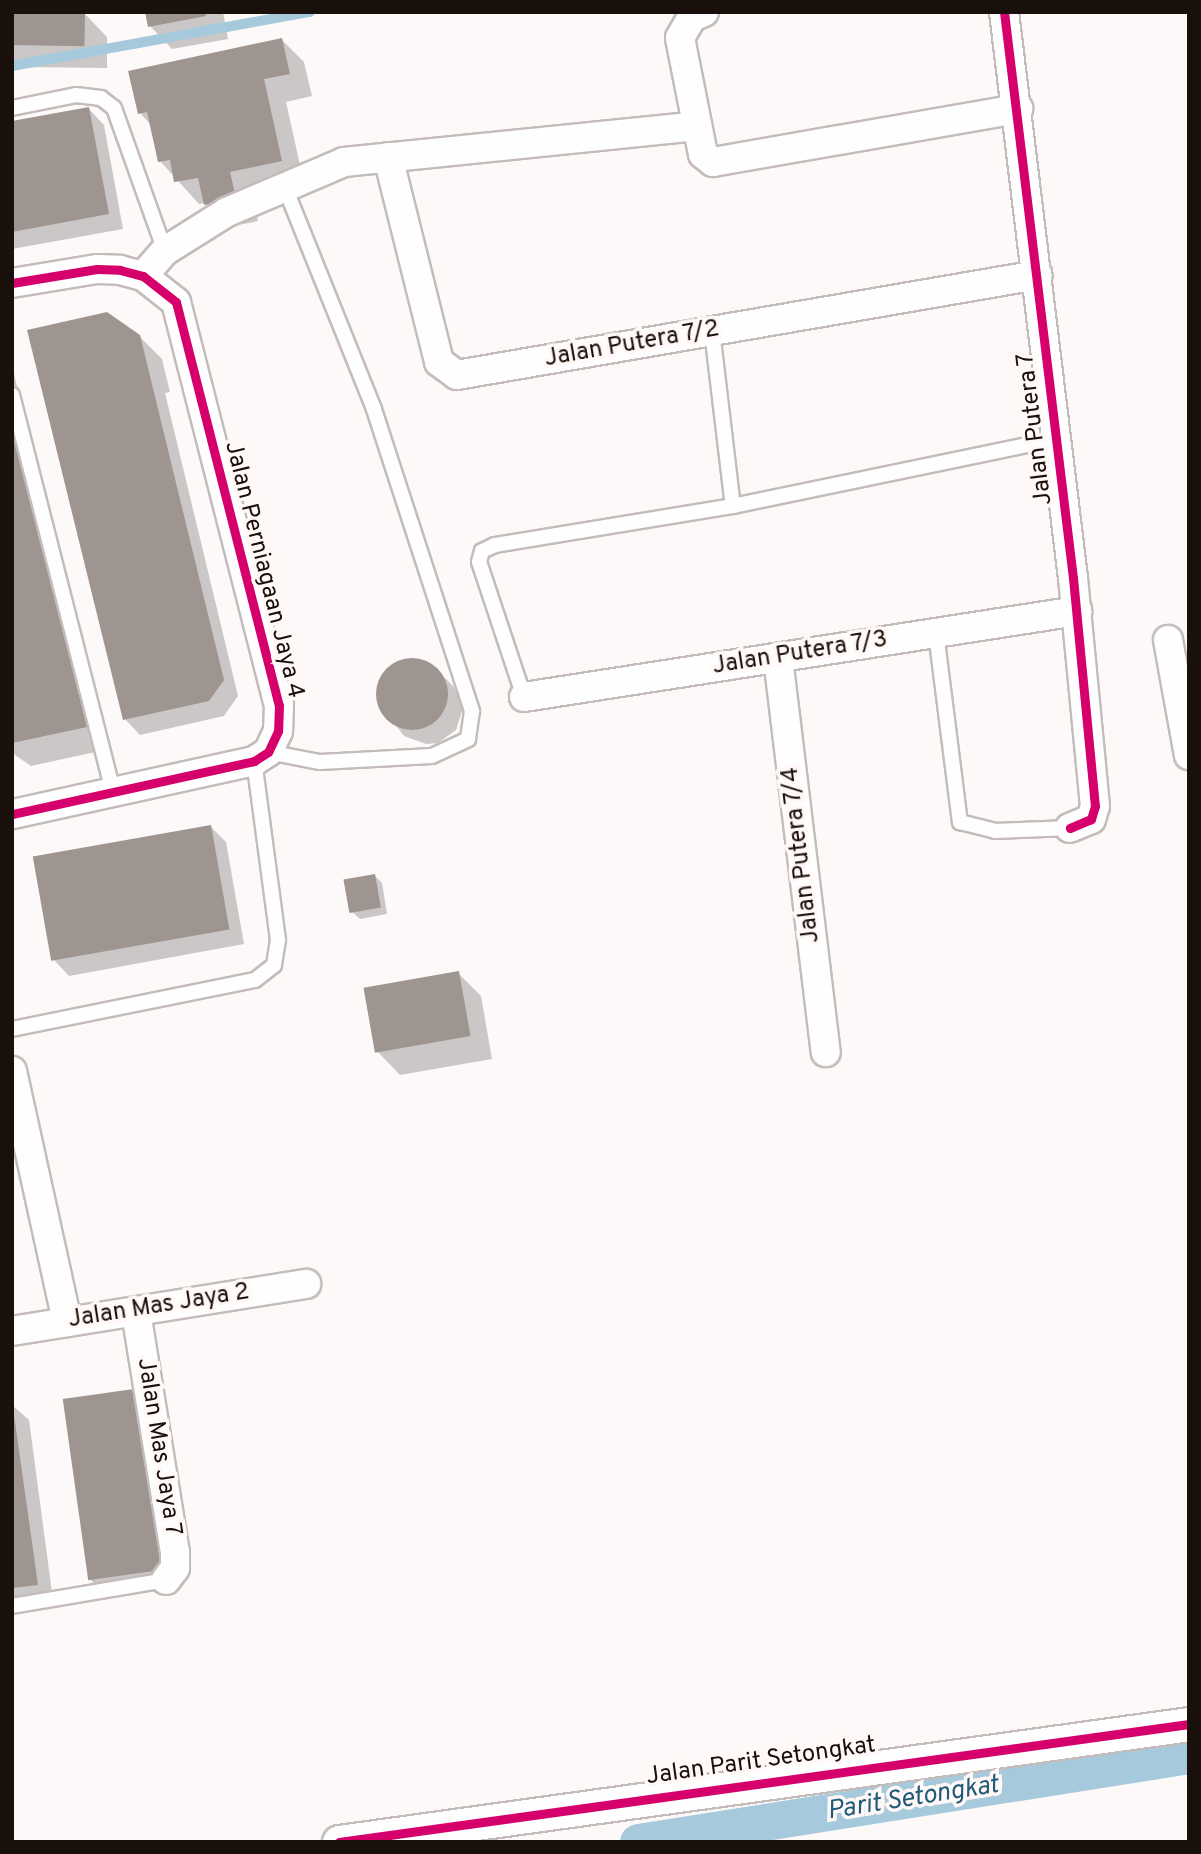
<!DOCTYPE html>
<style>
body{margin:0}
#map{position:relative;width:1201px;height:1854px;overflow:hidden;background:#fdf9f8;font-family:Overpass,sans-serif}
div>[style]{position:absolute}
.shadow>*{inset:0;background:#0003}
.stream>*{height:10px;margin:-5px;padding:0 5px;transform-origin:5px;border-radius:5px;background:#a7c9dc}
.canal>*{height:37px;margin:-18.5px;padding:0 18.5px;transform-origin:18.5px;border-radius:18.5px;background:#a7c9dc}
.building>*{inset:0;background:#9e9490;transform-origin:0 0}
.round{border-radius:50%}
.roads{filter:drop-shadow(2px 0 #c3bcba) drop-shadow(-2px 0 #c3bcba) drop-shadow(0 2px #c3bcba) drop-shadow(0 -2px #c3bcba)}
.service>*{height:14px;margin:-7px;padding:0 7px;transform-origin:7px;border-radius:7px;background:#fffefe}
.minor>*{height:28px;margin:-14px;padding:0 14px;transform-origin:14px;border-radius:14px;background:#fffefe}
.tertiary>*{height:33px;margin:-16.5px;padding:0 16.5px;transform-origin:16.5px;border-radius:16.5px;background:#fffefe}
.cycleway>*{height:9px;margin:-4.5px;padding:0 4.5px;transform-origin:4.5px;border-radius:4.5px;background:#d6006c}
span{translate:-50% -50%;white-space:nowrap;text-align:center;line-height:1.15;-webkit-text-stroke:7px #fff8f6;paint-order:stroke}
.street-label{font-size:24px;color:#190f0b}
.water-label{font-size:26px;color:#1f5b78;font-style:italic}
.frame{position:absolute;inset:0;border:14px solid #190f0b;pointer-events:none}
</style>
<div id="map">
<div class="shadow">
<i style="clip-path:polygon(12px 12px,85px 14px,107px 37px,107px 68px,21px 67px,12px 59px)"></i>
<i style="clip-path:polygon(147px 12px,223px 12px,228px 39px,172px 49px,150px 26px)"></i>
<i style="clip-path:polygon(282px 40px,304px 62px,312px 96px,286px 102px,304px 183px,252px 194px,258px 221px,228px 227px,205px 203px,199px 204px,160px 161px,152px 126px,140px 113px)"></i>
<i style="clip-path:polygon(89px 109px,104px 125px,123px 229px,12px 249px,12px 123px)"></i>
<i style="clip-path:polygon(139px 336px,162px 359px,170px 392px,165px 393px,238px 696px,224px 716px,140px 735px,125px 719px)"></i>
<i style="clip-path:polygon(12px 365px,87px 680px,94px 687px,109px 749px,31px 766px,12px 753px)"></i>
<i style="clip-path:polygon(408px 660px,438px 671px,454px 687px,463px 708px,456px 730px,438px 743px,426px 744px,404px 736px,377px 700px,377px 688px,388px 669px)"></i>
<i style="clip-path:polygon(211px 827px,226px 842px,244px 944px,69px 976px,54px 960px)"></i>
<i style="clip-path:polygon(375px 876px,382px 883px,387px 914px,360px 919px,352px 912px)"></i>
<i style="clip-path:polygon(458px 973px,481px 996px,492px 1059px,400px 1075px,378px 1052px)"></i>
<i style="clip-path:polygon(65px 1399px,179px 1584px,104px 1594px,89px 1578px)"></i>
<i style="clip-path:polygon(12px 1405px,29px 1420px,53px 1600px,12px 1605px)"></i>
</div>
<div class="stream">
<i style="left:12px;top:66px;width:303px;rotate:-10.3deg"></i>
</div>
<div class="canal">
<i style="left:638px;top:1842px;width:558px;rotate:-8.97deg"></i>
</div>
<div class="building">
<i style="left:12px;top:12px;width:73px;height:33px;rotate:1deg"></i>
<i style="clip-path:polygon(145px 12px,205px 12px,206px 16px,148px 27px)"></i>
<i style="clip-path:polygon(282px 38px,290px 74px,264px 79px,282px 161px,230px 172px,236px 198px,204px 205px,198px 178px,174px 182px,170px 160px,158px 162px,147px 112px,138px 114px,128px 71px)"></i>
<i style="clip-path:polygon(89px 107px,109px 214px,12px 232px,12px 121px)"></i>
<i style="clip-path:polygon(107px 312px,140px 335px,224px 680px,209px 701px,123px 720px,27px 330px)"></i>
<i style="clip-path:polygon(12px 411px,87px 727px,12px 743px)"></i>
<i class="round" style="left:376px;top:658px;width:72px;height:72px"></i>
<i style="left:211px;top:825px;width:106px;height:181px;rotate:80deg"></i>
<i style="left:375px;top:874px;width:34px;height:32px;rotate:80deg"></i>
<i style="left:459px;top:971px;width:66px;height:97px;rotate:80deg"></i>
<i style="left:141px;top:1388px;width:183px;height:79px;rotate:82deg"></i>
<i style="clip-path:polygon(12px 1401px,38px 1585px,12px 1588px)"></i>
</div>
<div class="roads">
<div class="service">
<i style="left:12px;top:108px;width:65px;rotate:-11.5deg"></i>
<i style="left:76px;top:95px;width:25px;rotate:7deg"></i>
<i style="left:101px;top:98px;width:16px;rotate:38deg"></i>
<i style="left:114px;top:108px;width:152px;rotate:70.4deg"></i>
<i style="left:712px;top:331px;width:176px;rotate:83.2deg"></i>
<i style="left:12px;top:395px;width:412px;rotate:75.7deg"></i>
<i style="left:936px;top:633px;width:191px;rotate:82.8deg"></i>
<i style="left:960px;top:822px;width:36px;rotate:14deg"></i>
<i style="left:995px;top:831px;width:75px;rotate:-2.3deg"></i>
<i style="left:524px;top:697px;width:142px;rotate:-108.4deg"></i>
<i style="left:479px;top:562px;width:11px;rotate:-75deg"></i>
<i style="left:482px;top:551px;width:14px;rotate:-25deg"></i>
<i style="left:495px;top:545px;width:241px;rotate:-9.3deg"></i>
<i style="left:733px;top:506px;width:331px;rotate:-11.7deg"></i>
<i style="left:268px;top:752px;width:53px;rotate:10.9deg"></i>
<i style="left:320px;top:762px;width:112px;rotate:-3.1deg"></i>
<i style="left:432px;top:756px;width:40px;rotate:-25deg"></i>
<i style="left:468px;top:739px;width:28px;rotate:-82deg"></i>
<i style="left:472px;top:711px;width:318px;rotate:-108deg"></i>
<i style="left:374px;top:409px;width:241px;rotate:-111.9deg"></i>
<i style="left:12px;top:1029px;width:248px;rotate:-11.4deg"></i>
<i style="left:255px;top:980px;width:24px;rotate:-38deg"></i>
<i style="left:274px;top:965px;width:25px;rotate:-81deg"></i>
<i style="left:278px;top:940px;width:181px;rotate:-97.6deg"></i>
<i style="left:12px;top:1606px;width:156px;rotate:-9.6deg"></i>
</div>
<div class="minor">
<i style="left:704px;top:12px;width:13px;rotate:157deg"></i>
<i style="left:692px;top:17px;width:24px;rotate:120deg"></i>
<i style="left:680px;top:38px;width:118px;rotate:78.8deg"></i>
<i style="left:703px;top:154px;width:13px;rotate:39deg"></i>
<i style="left:713px;top:162px;width:310px;rotate:-9.9deg"></i>
<i style="left:1004px;top:12px;width:570px;rotate:83.05deg"></i>
<i style="left:1073px;top:578px;width:229px;rotate:84.5deg"></i>
<i style="left:1095px;top:806px;width:14px;rotate:107deg"></i>
<i style="left:1091px;top:819px;width:23px;rotate:157deg"></i>
<i style="left:388px;top:157px;width:211px;rotate:76deg"></i>
<i style="left:439px;top:362px;width:22px;rotate:36deg"></i>
<i style="left:457px;top:375px;width:589px;rotate:-9.78deg"></i>
<i style="left:143px;top:276px;width:33px;rotate:-49deg"></i>
<i style="left:165px;top:251px;width:73px;rotate:-32.2deg"></i>
<i style="left:227px;top:212px;width:127px;rotate:-23.1deg"></i>
<i style="left:344px;top:162px;width:355px;rotate:-5.8deg"></i>
<i style="left:12px;top:283px;width:86px;rotate:-9.4deg"></i>
<i style="left:97px;top:269px;width:23px;rotate:2deg"></i>
<i style="left:120px;top:270px;width:24px;rotate:15deg"></i>
<i style="left:143px;top:276px;width:42px;rotate:38.2deg"></i>
<i style="left:176px;top:302px;width:416px;rotate:75.7deg"></i>
<i style="left:279px;top:705px;width:26px;rotate:92deg"></i>
<i style="left:278px;top:731px;width:23px;rotate:115deg"></i>
<i style="left:268px;top:752px;width:17px;rotate:147deg"></i>
<i style="left:254px;top:761px;width:248px;rotate:167.6deg"></i>
<i style="left:1168px;top:640px;width:117px;rotate:79.7deg"></i>
<i style="left:778px;top:658px;width:397px;rotate:83.1deg"></i>
<i style="left:524px;top:697px;width:560px;rotate:-8.84deg"></i>
<i style="left:12px;top:1071px;width:257px;rotate:77.6deg"></i>
<i style="left:136px;top:1312px;width:243px;rotate:80.8deg"></i>
<i style="left:175px;top:1552px;width:16px;rotate:90deg"></i>
<i style="left:175px;top:1568px;width:15px;rotate:127deg"></i>
<i style="left:12px;top:1331px;width:298px;rotate:-9.1deg"></i>
</div>
<div class="tertiary">
<i style="left:339px;top:1842px;width:858px;rotate:-7.9deg"></i>
</div>
</div>
<div class="cycleway">
<i style="left:1004px;top:12px;width:570px;rotate:83.05deg"></i>
<i style="left:1073px;top:578px;width:229px;rotate:84.5deg"></i>
<i style="left:1095px;top:806px;width:14px;rotate:107deg"></i>
<i style="left:1091px;top:819px;width:23px;rotate:157deg"></i>
<i style="left:12px;top:283px;width:86px;rotate:-9.4deg"></i>
<i style="left:97px;top:269px;width:23px;rotate:2deg"></i>
<i style="left:120px;top:270px;width:24px;rotate:15deg"></i>
<i style="left:143px;top:276px;width:42px;rotate:38.2deg"></i>
<i style="left:176px;top:302px;width:416px;rotate:75.7deg"></i>
<i style="left:279px;top:705px;width:26px;rotate:92deg"></i>
<i style="left:278px;top:731px;width:23px;rotate:115deg"></i>
<i style="left:268px;top:752px;width:17px;rotate:147deg"></i>
<i style="left:254px;top:761px;width:248px;rotate:167.6deg"></i>
<i style="left:339px;top:1842px;width:858px;rotate:-7.9deg"></i>
</div>
<div class="street-label">
<span style="left:632px;top:345px;rotate:-10deg">Jalan Putera 7/2</span>
<span style="left:1036px;top:429px;rotate:-97deg">Jalan Putera 7</span>
<span style="left:263px;top:570px;rotate:76deg">Jalan Perniagaan Jaya 4</span>
<span style="left:800px;top:654px;rotate:-9deg">Jalan Putera 7/3</span>
<span style="left:802px;top:855px;rotate:-97deg">Jalan Putera 7/4</span>
<span style="left:159px;top:1307px;rotate:-9deg">Jalan Mas Jaya 2</span>
<span style="left:158px;top:1447px;rotate:81deg">Jalan Mas Jaya 7</span>
<span style="left:761px;top:1762px;rotate:-8deg">Jalan Parit Setongkat</span>
</div>
<div class="water-label">
<span style="left:913px;top:1799px;rotate:-9deg">Parit Setongkat</span>
</div>
<div class="frame"></div>
</div>
